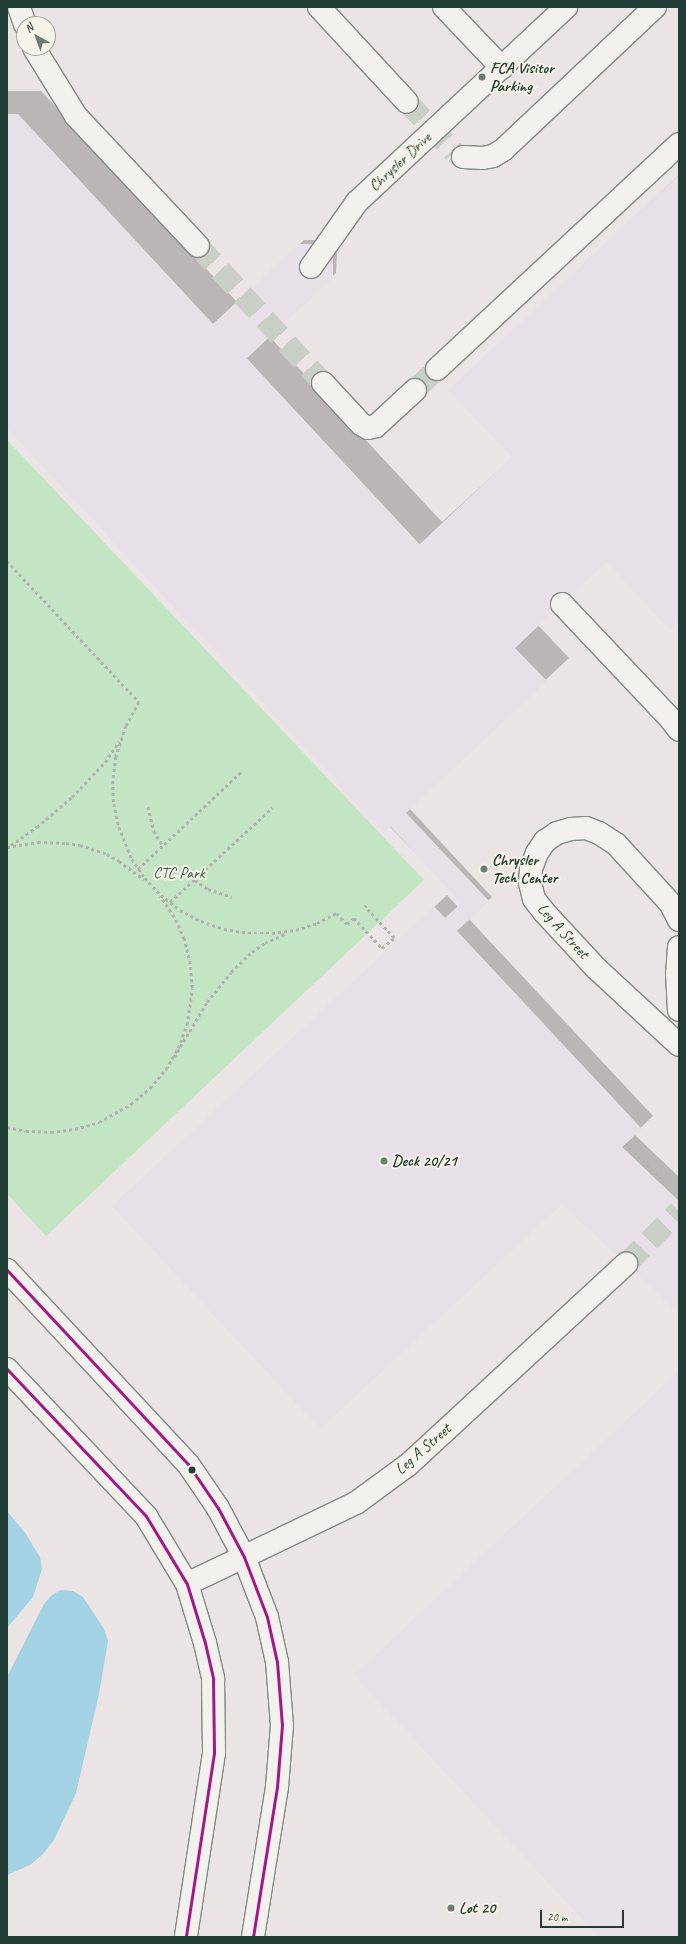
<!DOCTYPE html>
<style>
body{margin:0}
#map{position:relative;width:686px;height:1944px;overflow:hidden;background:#f4f2ec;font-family:Caveat,sans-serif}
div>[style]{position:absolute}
.built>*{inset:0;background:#eae4e4}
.green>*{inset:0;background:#c4e5c4}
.water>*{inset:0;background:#a2d2e4}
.shadow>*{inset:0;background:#0003}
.building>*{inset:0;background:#e7e0e6}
.minor-tunnel>*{height:22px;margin-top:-11px;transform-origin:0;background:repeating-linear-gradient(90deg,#c9cec7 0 22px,transparent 0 33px)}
.path>*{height:2.5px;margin-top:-1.25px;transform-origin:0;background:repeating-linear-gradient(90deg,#b0b2ae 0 3px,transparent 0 6px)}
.roads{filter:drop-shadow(1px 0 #848985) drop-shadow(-1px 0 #848985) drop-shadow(0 1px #848985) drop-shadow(0 -1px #848985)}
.minor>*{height:22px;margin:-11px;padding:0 11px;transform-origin:11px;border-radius:11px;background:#f2f1ed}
.bus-1>*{height:3px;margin:-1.5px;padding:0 1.5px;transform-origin:1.5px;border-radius:1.5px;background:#a31984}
.dots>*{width:11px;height:11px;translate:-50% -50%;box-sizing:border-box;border:2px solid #f7f3e8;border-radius:50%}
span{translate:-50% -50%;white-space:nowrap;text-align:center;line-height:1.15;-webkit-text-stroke:4px #f7f3e8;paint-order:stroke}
.poi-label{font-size:16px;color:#1f3d34;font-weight:700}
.left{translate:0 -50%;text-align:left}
.street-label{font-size:16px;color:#1f3d34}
.park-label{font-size:16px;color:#385d4a}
.frame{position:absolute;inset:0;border:8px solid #1f3d34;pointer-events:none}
.north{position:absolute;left:16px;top:16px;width:40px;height:40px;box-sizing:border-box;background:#f7f3e8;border:1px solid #a1aaa0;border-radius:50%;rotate:319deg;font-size:11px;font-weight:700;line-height:16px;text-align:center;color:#1f3d34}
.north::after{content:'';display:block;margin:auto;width:14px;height:18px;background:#6a7c74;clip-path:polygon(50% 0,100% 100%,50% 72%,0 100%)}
.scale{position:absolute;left:540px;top:1910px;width:84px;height:18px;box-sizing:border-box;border:2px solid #1f3d34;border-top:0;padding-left:5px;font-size:12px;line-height:14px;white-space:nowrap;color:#1f3d34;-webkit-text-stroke:3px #f7f3e8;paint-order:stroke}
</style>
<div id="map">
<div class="built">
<i style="clip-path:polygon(evenodd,7px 7px,679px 7px,679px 1937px,7px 1937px,7px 7px,24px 24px,48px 24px,48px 48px,24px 48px,24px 24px)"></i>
</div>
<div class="green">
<i style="clip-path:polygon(7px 440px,424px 880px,46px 1236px,7px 1194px)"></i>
</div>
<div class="water">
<i style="clip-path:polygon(7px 1511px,26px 1534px,40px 1557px,42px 1569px,33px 1597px,7px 1628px)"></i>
<i style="clip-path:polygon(61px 1590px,73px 1591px,83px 1597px,104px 1629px,108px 1641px,99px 1694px,76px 1793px,54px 1840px,42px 1855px,30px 1865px,7px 1875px,7px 1677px,44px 1604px,52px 1595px)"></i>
</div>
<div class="shadow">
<i style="clip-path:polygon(evenodd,7px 91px,41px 91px,238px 303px,304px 240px,323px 240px,337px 253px,336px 273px,269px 336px,442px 522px,513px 457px,450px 390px,679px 175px,679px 620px,606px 561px,538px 625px,569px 658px,409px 808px,492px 897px,469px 919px,653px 1116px,634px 1134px,679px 1177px,679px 1313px,562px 1202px,126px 1194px,447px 895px,458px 907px,463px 903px,7px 426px,7px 91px,239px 350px,423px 548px,421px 549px,238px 352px,239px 350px)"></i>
</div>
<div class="building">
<i style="clip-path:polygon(7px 114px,18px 114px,213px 324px,299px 244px,319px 244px,333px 258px,333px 278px,246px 359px,419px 545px,512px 457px,448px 390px,679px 175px,679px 621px,670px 630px,606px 562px,515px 648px,547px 681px,406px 813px,489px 901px,457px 931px,642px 1129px,622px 1147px,679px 1201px,679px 1314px,562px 1204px,320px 1429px,112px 1206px,434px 906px,445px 918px,461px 903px,391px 827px,384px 833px,7px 428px)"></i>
<i style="clip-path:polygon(679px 1371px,679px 1937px,599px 1937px,354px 1675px)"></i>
</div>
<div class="minor-tunnel">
<i style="left:407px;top:102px;width:69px;rotate:46.8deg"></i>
<i style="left:454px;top:152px;width:10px;rotate:29deg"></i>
<i style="left:198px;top:246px;width:185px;rotate:47.6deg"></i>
<i style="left:415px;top:390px;width:30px;rotate:-44deg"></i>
<i style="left:626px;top:1264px;width:75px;rotate:-45deg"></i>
</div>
<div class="path">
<i style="left:7px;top:561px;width:193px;rotate:46.9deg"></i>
<i style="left:139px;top:702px;width:27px;rotate:118deg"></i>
<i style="left:126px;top:726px;width:33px;rotate:108deg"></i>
<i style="left:116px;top:757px;width:24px;rotate:97deg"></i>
<i style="left:113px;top:781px;width:23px;rotate:88deg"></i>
<i style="left:114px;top:804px;width:24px;rotate:78deg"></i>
<i style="left:119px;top:827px;width:35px;rotate:68deg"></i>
<i style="left:132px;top:859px;width:23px;rotate:56deg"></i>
<i style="left:145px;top:878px;width:23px;rotate:47deg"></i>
<i style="left:161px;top:895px;width:24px;rotate:38deg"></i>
<i style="left:180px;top:910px;width:24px;rotate:28deg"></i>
<i style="left:201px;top:921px;width:24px;rotate:19deg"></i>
<i style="left:224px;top:929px;width:24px;rotate:9deg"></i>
<i style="left:248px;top:933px;width:24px"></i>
<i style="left:272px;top:933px;width:24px;rotate:-7deg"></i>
<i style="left:296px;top:930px;width:22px;rotate:-18deg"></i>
<i style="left:317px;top:923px;width:22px;rotate:-27deg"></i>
<i style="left:337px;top:913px;width:15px;rotate:48deg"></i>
<i style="left:347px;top:924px;width:9px;rotate:-41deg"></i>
<i style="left:354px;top:918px;width:41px;rotate:47deg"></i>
<i style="left:382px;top:948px;width:16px;rotate:-40deg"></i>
<i style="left:394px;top:938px;width:42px;rotate:-133.1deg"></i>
<i style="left:365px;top:907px;width:2px;rotate:-63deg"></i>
<i style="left:148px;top:807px;width:25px;rotate:76deg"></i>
<i style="left:154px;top:831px;width:17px;rotate:59deg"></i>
<i style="left:11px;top:845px;width:32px;rotate:-35deg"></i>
<i style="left:37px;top:827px;width:46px;rotate:-40.6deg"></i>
<i style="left:72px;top:797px;width:48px;rotate:-46.7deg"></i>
<i style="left:105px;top:762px;width:25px;rotate:-56deg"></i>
<i style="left:7px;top:847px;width:31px;rotate:-9deg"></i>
<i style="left:38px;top:842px;width:28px;rotate:2deg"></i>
<i style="left:66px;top:843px;width:14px;rotate:8deg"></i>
<i style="left:80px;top:845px;width:28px;rotate:18deg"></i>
<i style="left:107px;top:854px;width:14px;rotate:30deg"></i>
<i style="left:119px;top:861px;width:31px;rotate:36deg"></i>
<i style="left:138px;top:869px;width:141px;rotate:-43.3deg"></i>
<i style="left:195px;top:880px;width:16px;rotate:35deg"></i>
<i style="left:208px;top:889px;width:25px;rotate:18deg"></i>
<i style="left:170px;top:902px;width:139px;rotate:-42.7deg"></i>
<i style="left:174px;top:1057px;width:64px;rotate:-59deg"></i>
<i style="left:207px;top:1002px;width:38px;rotate:-51deg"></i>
<i style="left:231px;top:972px;width:29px;rotate:-44deg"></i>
<i style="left:252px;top:952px;width:16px;rotate:-35deg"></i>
<i style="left:265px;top:943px;width:23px;rotate:-25deg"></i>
<i style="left:7px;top:1127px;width:19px;rotate:12deg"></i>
<i style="left:26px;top:1131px;width:25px;rotate:2deg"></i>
<i style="left:51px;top:1132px;width:24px;rotate:-7deg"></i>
<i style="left:75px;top:1129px;width:25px;rotate:-16deg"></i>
<i style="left:99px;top:1122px;width:37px;rotate:-29deg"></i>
<i style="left:131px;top:1104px;width:25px;rotate:-40deg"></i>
<i style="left:150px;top:1088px;width:25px;rotate:-50deg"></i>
<i style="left:166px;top:1069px;width:24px;rotate:-60deg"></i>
<i style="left:178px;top:1048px;width:25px;rotate:-69deg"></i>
<i style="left:187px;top:1025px;width:37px;rotate:-82deg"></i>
<i style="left:192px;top:988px;width:24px;rotate:-95deg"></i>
<i style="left:190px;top:964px;width:26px;rotate:-103deg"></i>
<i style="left:184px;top:939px;width:24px;rotate:-114deg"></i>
<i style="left:174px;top:917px;width:25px;rotate:-124deg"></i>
<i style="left:625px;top:1144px;width:50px;rotate:43.4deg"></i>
</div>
<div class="roads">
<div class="minor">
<i style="left:19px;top:7px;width:18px;rotate:71deg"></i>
<i style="left:319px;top:7px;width:129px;rotate:47.2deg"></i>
<i style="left:444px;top:7px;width:84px;rotate:46.4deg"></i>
<i style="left:34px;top:48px;width:80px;rotate:58.3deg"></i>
<i style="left:76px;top:116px;width:178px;rotate:46.8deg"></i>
<i style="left:463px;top:157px;width:20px;rotate:3deg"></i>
<i style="left:483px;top:158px;width:10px;rotate:-11deg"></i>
<i style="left:493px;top:156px;width:12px;rotate:-31deg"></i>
<i style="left:503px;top:150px;width:209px;rotate:-43.3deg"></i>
<i style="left:311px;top:267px;width:80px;rotate:-54.7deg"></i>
<i style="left:357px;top:202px;width:286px;rotate:-43deg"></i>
<i style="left:437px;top:369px;width:330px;rotate:-42.9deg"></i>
<i style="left:323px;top:383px;width:56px;rotate:47.2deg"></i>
<i style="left:361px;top:424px;width:8px;rotate:30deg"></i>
<i style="left:368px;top:428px;width:8px;rotate:-14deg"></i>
<i style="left:376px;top:426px;width:53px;rotate:-42.7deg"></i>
<i style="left:562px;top:604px;width:156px;rotate:46.6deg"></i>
<i style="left:669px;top:717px;width:16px;rotate:52deg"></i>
<i style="left:679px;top:920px;width:18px;rotate:-117deg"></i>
<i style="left:671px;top:904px;width:81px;rotate:-132.5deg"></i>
<i style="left:616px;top:844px;width:20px;rotate:-147deg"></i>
<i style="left:599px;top:833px;width:14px;rotate:-159deg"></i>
<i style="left:586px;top:828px;width:15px;rotate:176deg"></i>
<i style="left:571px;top:829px;width:15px;rotate:164deg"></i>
<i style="left:557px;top:833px;width:14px;rotate:146deg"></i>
<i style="left:545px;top:841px;width:14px;rotate:124deg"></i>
<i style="left:537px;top:853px;width:17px;rotate:111deg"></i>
<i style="left:531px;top:869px;width:14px;rotate:94deg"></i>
<i style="left:530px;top:883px;width:16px;rotate:76deg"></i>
<i style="left:534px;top:899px;width:16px;rotate:52deg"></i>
<i style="left:544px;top:912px;width:78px;rotate:47.1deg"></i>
<i style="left:597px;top:969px;width:112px;rotate:42.8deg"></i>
<i style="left:679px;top:947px;width:26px;rotate:94deg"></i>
<i style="left:677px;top:973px;width:37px;rotate:87deg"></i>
<i style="left:7px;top:1270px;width:265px;rotate:47deg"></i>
<i style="left:188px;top:1464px;width:53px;rotate:55.7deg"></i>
<i style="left:218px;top:1508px;width:55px;rotate:62deg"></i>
<i style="left:244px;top:1557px;width:64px;rotate:69deg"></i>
<i style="left:267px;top:1617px;width:46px;rotate:77.5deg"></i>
<i style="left:277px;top:1662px;width:63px;rotate:85.5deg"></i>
<i style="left:282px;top:1725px;width:62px;rotate:94.6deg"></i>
<i style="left:277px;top:1787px;width:152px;rotate:99.1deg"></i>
<i style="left:7px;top:1369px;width:202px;rotate:46.6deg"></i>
<i style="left:146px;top:1516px;width:79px;rotate:58.9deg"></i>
<i style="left:187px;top:1584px;width:62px;rotate:73deg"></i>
<i style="left:205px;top:1643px;width:37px;rotate:77deg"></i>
<i style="left:213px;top:1679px;width:74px;rotate:89.2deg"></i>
<i style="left:214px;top:1753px;width:186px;rotate:98.7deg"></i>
<i style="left:187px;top:1584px;width:187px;rotate:-25.6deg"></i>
<i style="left:356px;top:1503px;width:64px;rotate:-36.2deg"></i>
<i style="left:408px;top:1465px;width:297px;rotate:-42.7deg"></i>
</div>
</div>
<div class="bus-1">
<i style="left:7px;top:1270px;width:265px;rotate:47deg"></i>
<i style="left:188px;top:1464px;width:53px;rotate:55.7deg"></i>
<i style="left:218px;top:1508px;width:55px;rotate:62deg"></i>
<i style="left:244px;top:1557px;width:64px;rotate:69deg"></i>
<i style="left:267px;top:1617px;width:46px;rotate:77.5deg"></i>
<i style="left:277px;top:1662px;width:63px;rotate:85.5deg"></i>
<i style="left:282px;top:1725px;width:62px;rotate:94.6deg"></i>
<i style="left:277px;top:1787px;width:152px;rotate:99.1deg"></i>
<i style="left:7px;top:1369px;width:202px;rotate:46.6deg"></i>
<i style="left:146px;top:1516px;width:79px;rotate:58.9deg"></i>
<i style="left:187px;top:1584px;width:62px;rotate:73deg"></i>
<i style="left:205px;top:1643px;width:37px;rotate:77deg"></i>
<i style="left:213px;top:1679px;width:74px;rotate:89.2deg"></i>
<i style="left:214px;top:1753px;width:186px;rotate:98.7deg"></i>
</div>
<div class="dots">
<i style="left:482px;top:77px;background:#6a7c74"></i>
<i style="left:484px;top:869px;background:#6a7c74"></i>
<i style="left:384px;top:1161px;background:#6a7c74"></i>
<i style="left:192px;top:1470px;background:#1f3d34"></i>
<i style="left:451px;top:1908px;background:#6a7c74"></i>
</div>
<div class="poi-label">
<span class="left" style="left:490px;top:77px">FCA Visitor<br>Parking</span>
<span class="left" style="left:492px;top:869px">Chrysler<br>Tech Center</span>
<span class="left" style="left:392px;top:1161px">Deck 20/21</span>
<span class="left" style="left:459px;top:1908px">Lot 20</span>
</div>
<div class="street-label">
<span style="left:400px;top:162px;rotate:-43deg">Chrysler Drive</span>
<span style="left:563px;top:931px;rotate:48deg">Leg A Street</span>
<span style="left:423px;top:1449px;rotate:-41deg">Leg A Street</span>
</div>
<div class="park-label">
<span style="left:179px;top:873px">CTC Park</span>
</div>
<div class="frame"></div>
<div class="north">N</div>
<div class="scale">20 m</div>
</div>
